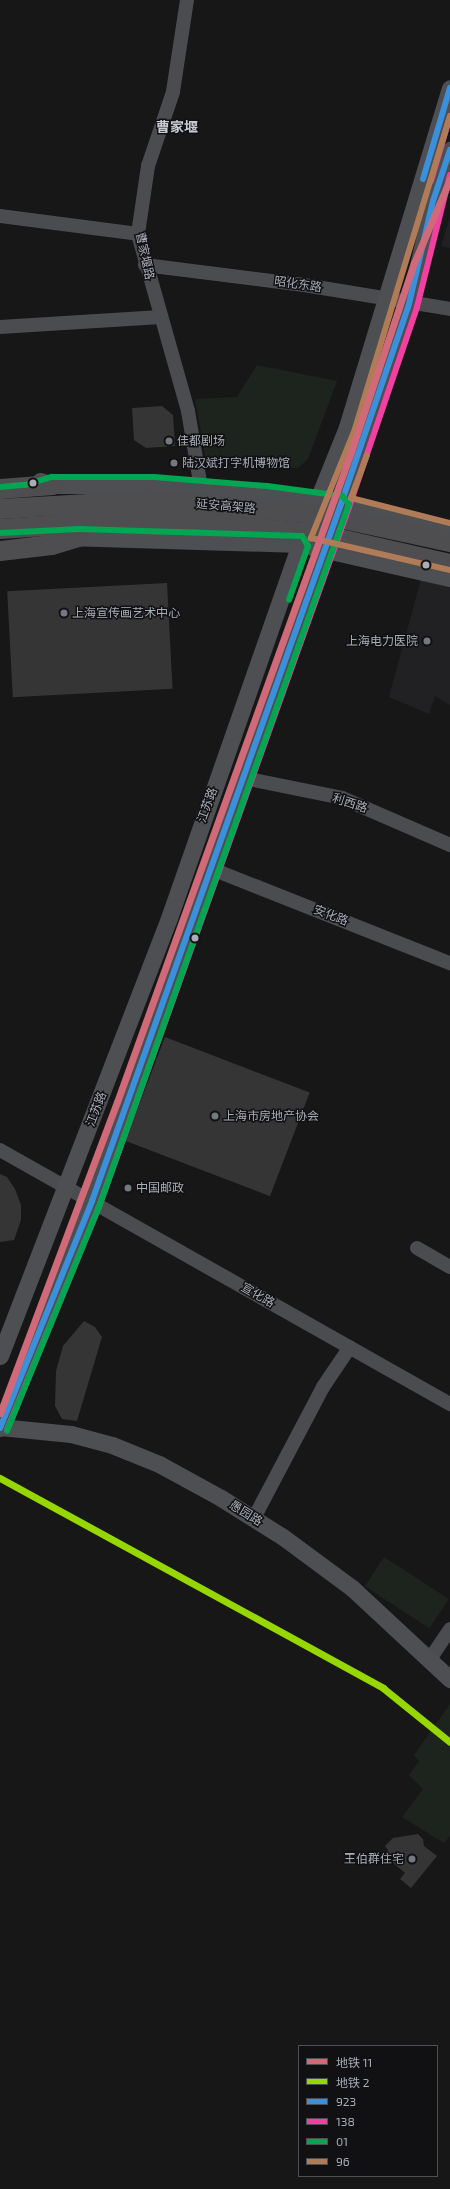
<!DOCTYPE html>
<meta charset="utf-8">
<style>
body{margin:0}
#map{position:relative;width:450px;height:2189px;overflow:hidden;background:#171717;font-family:"Exo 2","Noto Sans SC",sans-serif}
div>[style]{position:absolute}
.built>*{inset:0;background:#212123}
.green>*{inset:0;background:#1d241e;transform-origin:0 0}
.building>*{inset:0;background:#353536;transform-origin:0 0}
.minor>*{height:14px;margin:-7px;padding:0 7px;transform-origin:7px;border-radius:7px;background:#4b4c50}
.major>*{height:17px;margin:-8.5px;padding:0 8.5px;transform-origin:8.5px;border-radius:8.5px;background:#4d4f52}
.highway>*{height:20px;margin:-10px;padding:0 10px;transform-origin:10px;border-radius:10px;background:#4e4e51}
.highway-bridge>*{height:20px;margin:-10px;padding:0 10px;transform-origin:10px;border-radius:10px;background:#4e4e51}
.bus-1>*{height:6px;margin:-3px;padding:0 3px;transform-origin:3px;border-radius:3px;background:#3a90db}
.bus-2>*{height:6px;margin:-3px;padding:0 3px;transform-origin:3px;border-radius:3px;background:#f240a1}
.bus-3>*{height:6px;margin:-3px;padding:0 3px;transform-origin:3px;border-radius:3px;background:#00a651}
.bus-4>*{height:6px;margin:-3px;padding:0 3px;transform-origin:3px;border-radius:3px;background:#b07c57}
.metro-1>*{height:7px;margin:-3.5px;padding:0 3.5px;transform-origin:3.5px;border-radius:3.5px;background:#d06a78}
.metro-2>*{height:7px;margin:-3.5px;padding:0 3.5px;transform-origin:3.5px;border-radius:3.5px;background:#97d700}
.dots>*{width:11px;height:11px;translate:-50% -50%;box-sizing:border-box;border:2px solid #111113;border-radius:50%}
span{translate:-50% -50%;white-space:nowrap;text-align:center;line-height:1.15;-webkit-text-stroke:3px #111113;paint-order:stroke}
.street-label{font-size:12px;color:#a8adb8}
.poi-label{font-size:12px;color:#a8adb8}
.left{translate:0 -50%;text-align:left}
.right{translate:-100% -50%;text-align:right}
.quarter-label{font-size:14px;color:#c9ccd4;font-weight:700}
.legend{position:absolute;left:298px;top:2045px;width:140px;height:132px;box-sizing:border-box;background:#111113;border:1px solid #4d4f55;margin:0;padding:5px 7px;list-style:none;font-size:12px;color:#a8adb8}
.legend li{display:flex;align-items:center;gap:8px;height:20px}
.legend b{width:20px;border:1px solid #4d4f55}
</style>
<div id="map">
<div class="built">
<i style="clip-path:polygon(450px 217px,450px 248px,441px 246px)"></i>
<i style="clip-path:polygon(421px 579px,450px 586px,450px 705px,435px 696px,429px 714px,389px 697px)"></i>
</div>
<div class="green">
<i style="clip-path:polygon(257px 365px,337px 381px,308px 459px,298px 468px,206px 461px,195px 399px,237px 397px)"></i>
<i style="left:384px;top:1557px;width:77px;height:35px;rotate:33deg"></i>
<i style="clip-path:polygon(450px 1704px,450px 1836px,444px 1843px,402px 1817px,423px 1789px,409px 1775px,419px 1761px,414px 1755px)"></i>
</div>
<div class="building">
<i style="clip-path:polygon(162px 406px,173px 415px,175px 446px,146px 448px,134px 440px,132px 408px)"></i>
<i style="left:167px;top:583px;width:106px;height:160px;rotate:87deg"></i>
<i style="left:165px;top:1037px;width:155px;height:111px;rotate:21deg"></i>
<i style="clip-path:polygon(0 1174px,7px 1177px,15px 1189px,21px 1205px,21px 1220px,14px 1240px,0 1242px)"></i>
<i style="clip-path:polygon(84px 1321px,95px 1327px,102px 1337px,77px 1421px,62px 1419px,55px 1406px,56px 1371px,63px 1346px)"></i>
<i style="clip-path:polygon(418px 1834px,423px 1839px,424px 1846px,437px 1856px,411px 1888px,400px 1879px,405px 1873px,384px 1855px,388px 1850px,385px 1846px,393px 1838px)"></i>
</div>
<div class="minor">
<i style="left:187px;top:0;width:93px;rotate:98.7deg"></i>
<i style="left:173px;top:92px;width:78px;rotate:108.7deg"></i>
<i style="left:148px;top:166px;width:69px;rotate:98.4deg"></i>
<i style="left:138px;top:234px;width:184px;rotate:74.2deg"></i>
<i style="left:188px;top:411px;width:78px;rotate:80.4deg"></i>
<i style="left:0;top:216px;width:139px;rotate:7.4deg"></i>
<i style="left:145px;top:265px;width:160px;rotate:7.2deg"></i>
<i style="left:304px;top:285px;width:148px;rotate:9.3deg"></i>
<i style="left:0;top:327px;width:161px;rotate:-3.6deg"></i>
<i style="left:244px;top:778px;width:100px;rotate:11.5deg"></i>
<i style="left:342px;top:798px;width:118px;rotate:23.5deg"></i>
<i style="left:212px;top:869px;width:256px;rotate:21.6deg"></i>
<i style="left:0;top:1150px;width:517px;rotate:29.44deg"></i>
<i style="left:417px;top:1248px;width:38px;rotate:30deg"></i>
<i style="left:254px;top:1518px;width:148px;rotate:-62.2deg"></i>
<i style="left:323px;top:1387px;width:48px;rotate:-56deg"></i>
<i style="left:430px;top:1659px;width:36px;rotate:-56deg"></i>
</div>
<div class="major">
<i style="left:40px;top:481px;width:14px;rotate:17deg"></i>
<i style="left:53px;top:485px;width:100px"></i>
<i style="left:153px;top:485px;width:113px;rotate:4.6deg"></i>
<i style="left:266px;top:494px;width:76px;rotate:7.6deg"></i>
<i style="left:341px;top:504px;width:112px;rotate:13.9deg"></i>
<i style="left:66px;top:537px;width:234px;rotate:1.7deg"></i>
<i style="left:300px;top:544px;width:154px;rotate:12.8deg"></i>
<i style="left:0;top:1356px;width:469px;rotate:-68.9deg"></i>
<i style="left:169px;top:918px;width:396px;rotate:-70.7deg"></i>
<i style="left:300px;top:544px;width:126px;rotate:-68.1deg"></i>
<i style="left:347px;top:427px;width:354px;rotate:-73.1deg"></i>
<i style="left:0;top:1427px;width:71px;rotate:5.6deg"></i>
<i style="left:71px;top:1434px;width:42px;rotate:15deg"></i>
<i style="left:112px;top:1445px;width:51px;rotate:22deg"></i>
<i style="left:159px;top:1464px;width:71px;rotate:28.7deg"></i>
<i style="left:221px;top:1498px;width:73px;rotate:32.2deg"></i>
<i style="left:283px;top:1537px;width:86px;rotate:36.5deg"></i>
<i style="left:352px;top:1588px;width:134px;rotate:42.9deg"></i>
<i style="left:0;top:1428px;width:245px;rotate:-67.9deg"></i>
<i style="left:92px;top:1201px;width:740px;rotate:-70.34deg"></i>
<i style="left:341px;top:504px;width:211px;rotate:-71.2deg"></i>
<i style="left:409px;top:304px;width:106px;rotate:-76.9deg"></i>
<i style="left:433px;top:201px;width:54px;rotate:-71.6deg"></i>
</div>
<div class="highway">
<i style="left:0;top:489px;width:53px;rotate:-4.3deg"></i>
<i style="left:0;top:551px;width:52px;rotate:-6.6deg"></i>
<i style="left:52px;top:545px;width:28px;rotate:-17deg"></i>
</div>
<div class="highway-bridge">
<i style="left:0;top:509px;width:154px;rotate:-3.3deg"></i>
<i style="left:154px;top:500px;width:172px;rotate:5deg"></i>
<i style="left:325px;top:515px;width:128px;rotate:12.2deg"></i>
<i style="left:0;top:529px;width:152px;rotate:-3.8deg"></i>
<i style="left:152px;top:519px;width:167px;rotate:5.2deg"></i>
<i style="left:318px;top:534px;width:135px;rotate:12.8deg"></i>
</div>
<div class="bus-1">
<i style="left:423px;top:179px;width:95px;rotate:-73.5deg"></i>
<i style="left:0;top:1428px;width:245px;rotate:-67.9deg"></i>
<i style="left:92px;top:1201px;width:740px;rotate:-70.34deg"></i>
<i style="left:341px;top:504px;width:211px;rotate:-71.2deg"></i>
<i style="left:409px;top:304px;width:106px;rotate:-76.9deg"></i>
<i style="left:433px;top:201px;width:54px;rotate:-71.6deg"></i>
</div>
<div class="bus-2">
<i style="left:431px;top:181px;width:68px;rotate:-73.7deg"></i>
<i style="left:7px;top:1430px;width:244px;rotate:-67.6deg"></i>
<i style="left:100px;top:1204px;width:740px;rotate:-70.34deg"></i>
<i style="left:349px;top:507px;width:211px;rotate:-71.2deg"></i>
<i style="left:417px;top:307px;width:136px;rotate:-76deg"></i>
</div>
<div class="bus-3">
<i style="left:0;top:487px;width:25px;rotate:-5deg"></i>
<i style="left:25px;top:485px;width:28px;rotate:-17deg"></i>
<i style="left:52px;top:477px;width:102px"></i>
<i style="left:154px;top:477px;width:113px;rotate:4.6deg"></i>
<i style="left:267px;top:486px;width:76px;rotate:7.6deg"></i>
<i style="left:342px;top:496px;width:11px;rotate:49deg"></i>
<i style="left:349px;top:504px;width:743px;rotate:109.58deg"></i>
<i style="left:100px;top:1204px;width:245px;rotate:112.3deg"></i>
<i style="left:0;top:533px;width:79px;rotate:-2.9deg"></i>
<i style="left:79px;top:529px;width:223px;rotate:1.8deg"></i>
<i style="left:302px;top:536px;width:12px;rotate:59deg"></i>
<i style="left:308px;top:546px;width:57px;rotate:109.4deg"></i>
</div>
<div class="bus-4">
<i style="left:450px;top:116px;width:327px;rotate:106.9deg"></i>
<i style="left:355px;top:429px;width:118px;rotate:112deg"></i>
<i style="left:311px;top:538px;width:143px;rotate:13deg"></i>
<i style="left:367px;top:455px;width:46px;rotate:110.4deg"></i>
<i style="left:351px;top:498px;width:102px;rotate:14.2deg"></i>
</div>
<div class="metro-1">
<i style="left:0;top:1413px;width:332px;rotate:-69.4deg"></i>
<i style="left:117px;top:1102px;width:691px;rotate:-70.2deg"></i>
<i style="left:351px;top:452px;width:199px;rotate:-71.6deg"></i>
<i style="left:414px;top:263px;width:91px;rotate:-66.8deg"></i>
</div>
<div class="metro-2">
<i style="left:0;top:1478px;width:437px;rotate:28.7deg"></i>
<i style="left:383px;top:1688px;width:86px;rotate:38.9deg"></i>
</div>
<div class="dots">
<i style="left:169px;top:441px;background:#757880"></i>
<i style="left:174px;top:463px;background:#757880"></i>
<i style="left:33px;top:483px;background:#a8adb8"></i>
<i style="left:426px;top:565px;background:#a8adb8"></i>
<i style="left:64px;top:613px;background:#757880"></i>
<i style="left:427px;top:641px;background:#757880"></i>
<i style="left:195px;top:938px;background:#a8adb8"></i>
<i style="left:215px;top:1116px;background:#757880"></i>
<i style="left:128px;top:1188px;background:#757880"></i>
<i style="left:412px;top:1859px;background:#757880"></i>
</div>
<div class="street-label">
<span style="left:145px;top:256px;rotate:78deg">曹家堰路</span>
<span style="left:298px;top:284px;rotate:8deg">昭化东路</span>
<span style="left:226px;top:506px;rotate:5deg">延安高架路</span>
<span style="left:350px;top:803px;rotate:18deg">利西路</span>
<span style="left:207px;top:805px;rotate:-70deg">江苏路</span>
<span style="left:331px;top:915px;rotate:21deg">安化路</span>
<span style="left:96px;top:1109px;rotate:-69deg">江苏路</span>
<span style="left:258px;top:1295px;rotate:30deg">宣化路</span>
<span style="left:246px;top:1513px;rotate:32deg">愚园路</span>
</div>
<div class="poi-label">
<span class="left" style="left:177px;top:441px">佳都剧场</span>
<span class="left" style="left:182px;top:463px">陆汉斌打字机博物馆</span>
<span class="left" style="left:72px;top:613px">上海宣传画艺术中心</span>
<span class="right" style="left:418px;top:641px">上海电力医院</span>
<span class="left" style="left:223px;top:1116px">上海市房地产协会</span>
<span class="left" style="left:136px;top:1188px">中国邮政</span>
<span class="right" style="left:404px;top:1859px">王伯群住宅</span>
</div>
<div class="quarter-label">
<span style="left:177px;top:127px">曹家堰</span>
</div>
<ul class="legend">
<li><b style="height:5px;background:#d06a78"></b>地铁 11</li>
<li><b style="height:5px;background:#97d700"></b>地铁 2</li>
<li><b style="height:5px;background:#3a90db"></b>923</li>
<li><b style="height:5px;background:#f240a1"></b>138</li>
<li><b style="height:5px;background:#00a651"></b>01</li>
<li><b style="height:5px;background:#b07c57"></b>96</li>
</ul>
</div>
